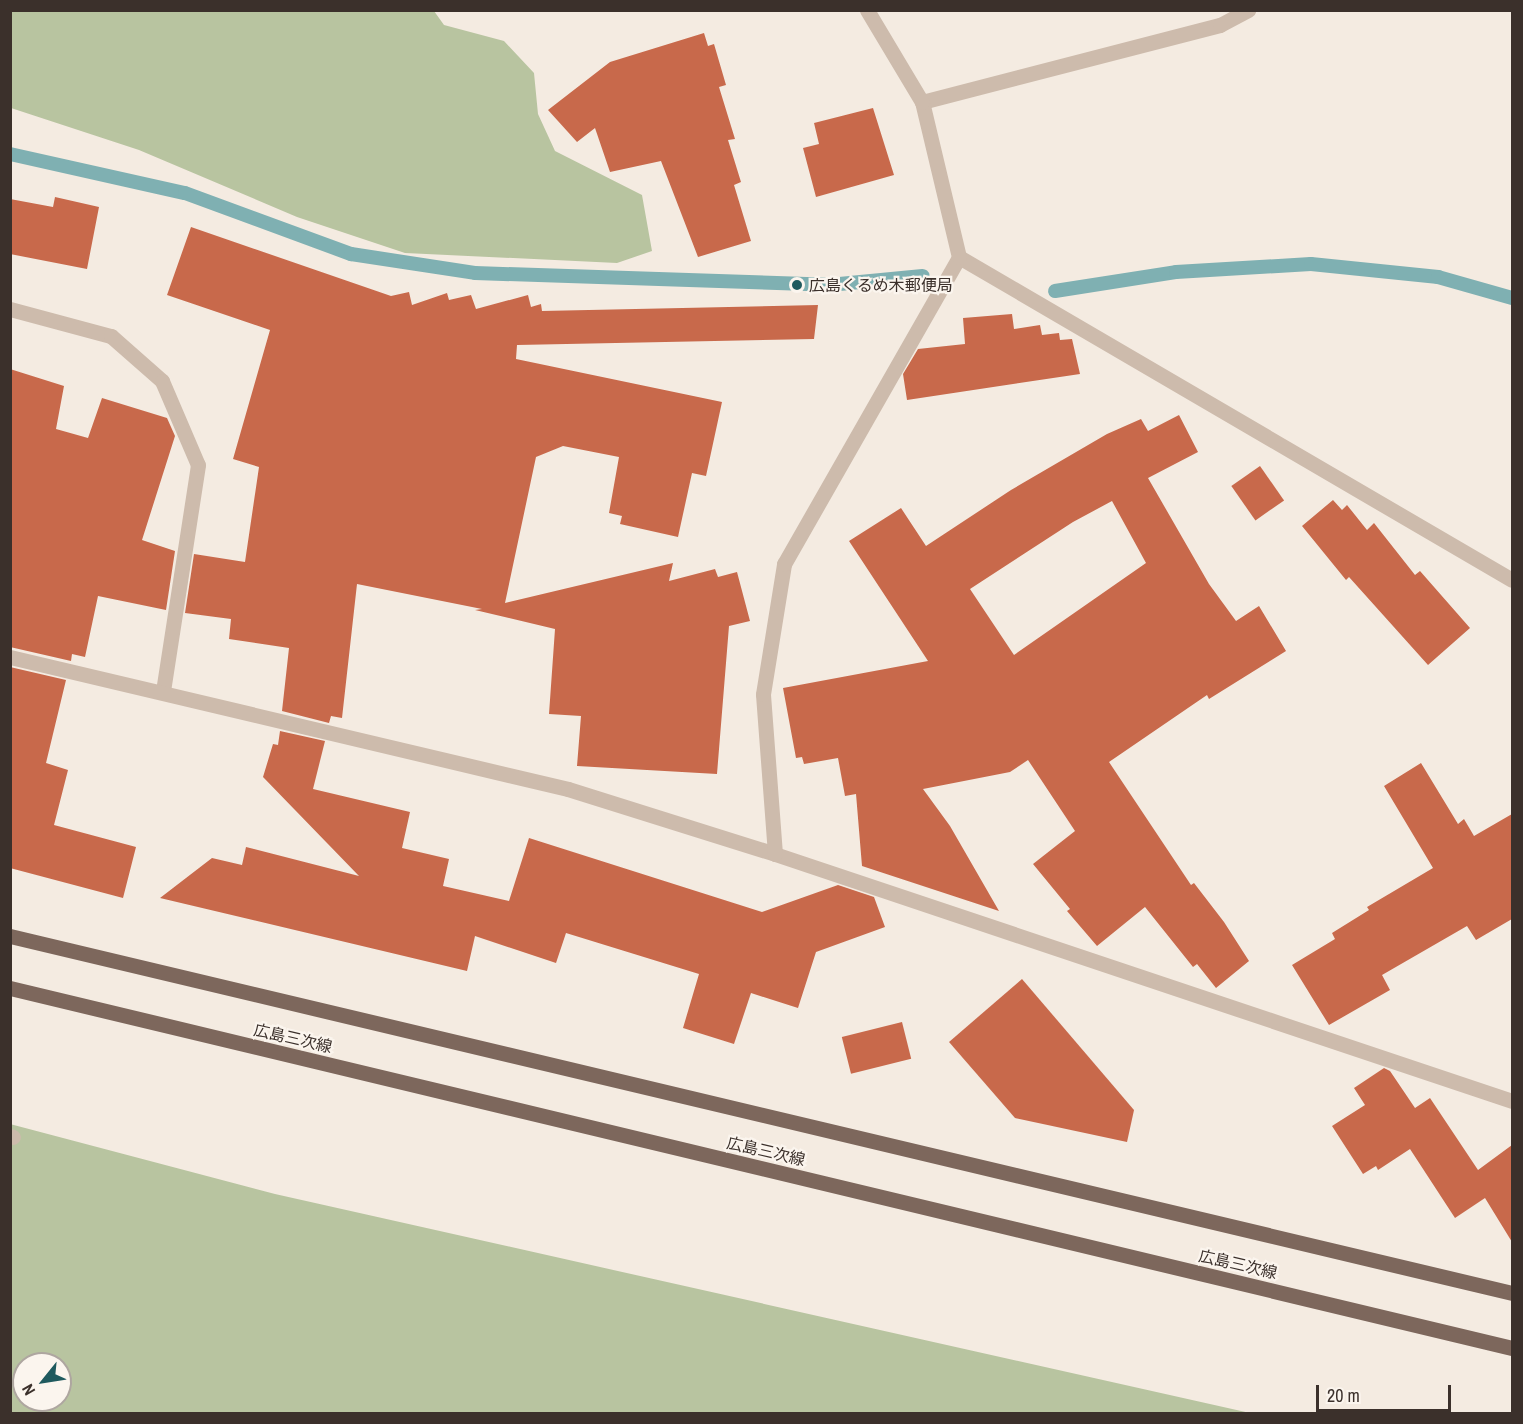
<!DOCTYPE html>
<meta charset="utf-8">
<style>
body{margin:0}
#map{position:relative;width:1523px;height:1424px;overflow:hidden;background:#f4ebe1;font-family:"Archivo Narrow","Noto Sans JP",sans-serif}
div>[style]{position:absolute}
.green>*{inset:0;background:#b8c4a0}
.stream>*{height:14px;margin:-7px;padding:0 7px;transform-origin:7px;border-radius:7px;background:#7fb0b2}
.building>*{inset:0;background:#c8694b;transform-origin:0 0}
.lane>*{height:15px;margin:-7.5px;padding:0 7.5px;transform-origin:7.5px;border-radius:7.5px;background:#cdbbac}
.street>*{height:15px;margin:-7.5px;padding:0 7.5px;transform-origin:7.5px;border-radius:7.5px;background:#cdbbac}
.primary>*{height:15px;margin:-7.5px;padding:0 7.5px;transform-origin:7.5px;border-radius:7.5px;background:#7d675c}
.dots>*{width:16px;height:16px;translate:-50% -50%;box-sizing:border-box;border:3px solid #fbf5ee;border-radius:50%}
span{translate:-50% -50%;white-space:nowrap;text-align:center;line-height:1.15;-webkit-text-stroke:4.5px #fbf5ee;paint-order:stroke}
.poi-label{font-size:16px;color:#3b302b}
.left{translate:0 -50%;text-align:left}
.street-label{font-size:16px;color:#3b302b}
.frame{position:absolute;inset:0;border:12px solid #3b302b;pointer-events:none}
.north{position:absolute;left:12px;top:1352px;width:60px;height:60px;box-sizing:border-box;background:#fbf5ee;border:2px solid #aea6a0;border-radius:50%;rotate:240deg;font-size:16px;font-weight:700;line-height:24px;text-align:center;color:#3b302b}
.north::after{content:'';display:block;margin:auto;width:21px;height:27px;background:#1f5a5e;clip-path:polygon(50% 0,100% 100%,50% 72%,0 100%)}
.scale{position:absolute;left:1316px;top:1385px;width:135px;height:27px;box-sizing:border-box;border:3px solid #3b302b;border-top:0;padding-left:8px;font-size:18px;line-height:21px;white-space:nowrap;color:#3b302b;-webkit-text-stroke:4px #fbf5ee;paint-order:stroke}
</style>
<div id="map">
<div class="green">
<i style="clip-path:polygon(11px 10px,434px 11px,444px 25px,504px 41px,534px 73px,538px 114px,555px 151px,642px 195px,652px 251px,617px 263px,405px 253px,297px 217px,139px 150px,11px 108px)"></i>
<i style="clip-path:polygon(evenodd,10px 1124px,275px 1194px,1250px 1413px,11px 1413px,10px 1124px,24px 1364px,60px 1364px,60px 1400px,24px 1400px,24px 1364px)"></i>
</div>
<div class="stream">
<i style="left:10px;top:154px;width:179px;rotate:12.6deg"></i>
<i style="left:185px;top:193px;width:177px;rotate:20.2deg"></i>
<i style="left:351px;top:254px;width:125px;rotate:8.7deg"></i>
<i style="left:475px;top:273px;width:354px;rotate:1.9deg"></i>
<i style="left:829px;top:285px;width:94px;rotate:-5.5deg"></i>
<i style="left:1055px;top:291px;width:122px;rotate:-8.9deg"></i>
<i style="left:1176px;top:272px;width:135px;rotate:-3.4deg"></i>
<i style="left:1311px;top:264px;width:128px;rotate:5.8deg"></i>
<i style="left:1438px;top:277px;width:77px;rotate:15.8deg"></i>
</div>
<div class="building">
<i style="clip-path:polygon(704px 33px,708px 46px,714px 44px,726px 85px,719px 87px,735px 139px,728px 140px,741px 182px,734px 185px,751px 241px,698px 257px,661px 161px,610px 172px,595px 128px,577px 142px,548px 110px,610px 62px)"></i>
<i style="clip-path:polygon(873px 108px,894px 175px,816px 197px,803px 148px,819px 144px,814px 123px)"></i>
<i style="clip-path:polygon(55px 197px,99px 207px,87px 269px,10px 254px,10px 199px,53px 207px)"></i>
<i style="clip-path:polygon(191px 227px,391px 296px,409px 292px,412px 305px,447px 293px,449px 300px,471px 295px,476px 309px,528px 295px,531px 307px,541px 304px,542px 311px,818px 305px,814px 339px,517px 345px,516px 359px,722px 402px,706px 476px,692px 473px,678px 537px,620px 524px,622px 516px,609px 513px,619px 457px,563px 446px,536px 457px,505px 603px,673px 563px,669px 581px,715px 569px,718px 577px,737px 572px,750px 621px,729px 626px,717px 774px,577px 766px,581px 716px,549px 714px,555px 629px,475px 610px,482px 609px,357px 584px,342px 718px,331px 716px,329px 723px,282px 711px,289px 648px,229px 639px,231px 619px,185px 613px,194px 554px,245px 562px,259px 467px,233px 459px,270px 330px,167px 295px)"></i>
<i style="clip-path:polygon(1012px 314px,1014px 329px,1040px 325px,1042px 335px,1059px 333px,1060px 340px,1072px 339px,1080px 374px,907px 400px,903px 374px,918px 349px,965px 344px,963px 318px)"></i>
<i style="clip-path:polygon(10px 369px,64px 386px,56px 429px,88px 438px,102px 398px,167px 418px,175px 436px,142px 540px,175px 551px,166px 610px,98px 596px,85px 657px,72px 654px,71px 661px,10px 647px)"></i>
<i style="clip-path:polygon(evenodd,1179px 415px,1198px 452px,1148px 478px,1209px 584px,1236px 621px,1259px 606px,1286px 651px,1209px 699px,1207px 695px,1109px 762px,1191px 885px,1194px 883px,1224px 922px,1249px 961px,1216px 988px,1197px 964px,1193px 967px,1145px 907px,1097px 946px,1067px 911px,1070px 909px,1033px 864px,1075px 831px,1028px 760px,1010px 772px,923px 789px,950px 826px,999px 911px,862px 866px,856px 794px,845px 796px,838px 758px,804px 764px,802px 757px,796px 758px,783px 688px,928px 661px,849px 541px,901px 508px,926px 546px,1011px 490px,1107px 434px,1141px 419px,1148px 431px,1179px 415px,1112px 501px,1146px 563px,1014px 655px,970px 589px,1073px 522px,1112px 501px)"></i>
<i style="left:1260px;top:466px;width:42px;height:35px;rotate:55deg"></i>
<i style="clip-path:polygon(1333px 500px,1342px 510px,1347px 505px,1367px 530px,1374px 523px,1415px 575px,1420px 571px,1470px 628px,1428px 665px,1349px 577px,1346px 580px,1302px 526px)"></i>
<i style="clip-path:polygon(10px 667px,66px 680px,46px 763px,68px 770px,54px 825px,136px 847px,123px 898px,10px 868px)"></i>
<i style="clip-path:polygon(280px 731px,325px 741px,313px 789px,410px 812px,402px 848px,449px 859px,443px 886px,509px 901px,529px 838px,762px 912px,838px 885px,874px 897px,885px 927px,816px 952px,798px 1008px,751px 993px,734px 1044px,683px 1028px,699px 974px,566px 933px,556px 963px,475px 936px,467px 971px,160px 898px,212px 858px,242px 865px,246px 847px,359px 876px,263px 777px,273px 744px,278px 745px)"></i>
<i style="clip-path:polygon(1421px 763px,1458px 824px,1464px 819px,1474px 836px,1512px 814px,1512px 919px,1476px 940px,1467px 926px,1382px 975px,1390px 990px,1329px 1025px,1292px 965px,1335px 939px,1332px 933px,1369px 910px,1367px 907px,1433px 868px,1384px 786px)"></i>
<i style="clip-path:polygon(1022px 979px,1134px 1110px,1127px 1142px,1015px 1118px,949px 1042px)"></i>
<i style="left:902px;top:1022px;width:38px;height:62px;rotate:76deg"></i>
<i style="clip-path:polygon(1384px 1068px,1390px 1071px,1415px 1108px,1430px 1098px,1478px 1170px,1512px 1145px,1512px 1242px,1485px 1198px,1455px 1218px,1410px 1149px,1378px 1170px,1376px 1166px,1363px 1174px,1332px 1126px,1365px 1105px,1354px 1088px)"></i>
</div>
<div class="lane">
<i style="left:10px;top:1136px;width:3px;rotate:18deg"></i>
</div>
<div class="street">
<i style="left:922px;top:102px;width:308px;rotate:-14.5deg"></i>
<i style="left:1220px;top:25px;width:32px;rotate:-28deg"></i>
<i style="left:959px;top:257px;width:640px;rotate:30.29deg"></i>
<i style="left:10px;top:309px;width:105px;rotate:15deg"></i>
<i style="left:111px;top:336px;width:68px;rotate:41.4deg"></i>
<i style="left:162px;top:381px;width:91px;rotate:66.8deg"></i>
<i style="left:198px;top:465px;width:229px;rotate:98.8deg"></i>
<i style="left:10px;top:657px;width:573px;rotate:13.31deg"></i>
<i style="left:568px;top:789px;width:217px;rotate:17.4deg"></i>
<i style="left:775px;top:854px;width:777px;rotate:18.53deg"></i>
<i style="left:775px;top:854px;width:160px;rotate:-94.3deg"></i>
<i style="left:763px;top:694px;width:132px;rotate:-80.8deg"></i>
<i style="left:784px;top:564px;width:353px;rotate:-60.3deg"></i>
<i style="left:959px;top:257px;width:159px;rotate:-103.4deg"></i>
<i style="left:922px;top:102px;width:107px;rotate:-120.9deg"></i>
</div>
<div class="primary">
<i style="left:10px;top:936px;width:1544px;rotate:13.37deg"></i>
<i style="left:10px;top:988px;width:1545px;rotate:13.48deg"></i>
</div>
<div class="dots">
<i style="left:797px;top:285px;background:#1f5a5e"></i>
</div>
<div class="poi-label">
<span class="left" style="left:809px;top:285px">広島くるめ木郵便局</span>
</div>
<div class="street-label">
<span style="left:293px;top:1038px;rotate:13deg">広島三次線</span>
<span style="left:766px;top:1151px;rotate:13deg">広島三次線</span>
<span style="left:1238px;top:1264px;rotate:13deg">広島三次線</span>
</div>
<div class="frame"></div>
<div class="north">N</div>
<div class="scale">20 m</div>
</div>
